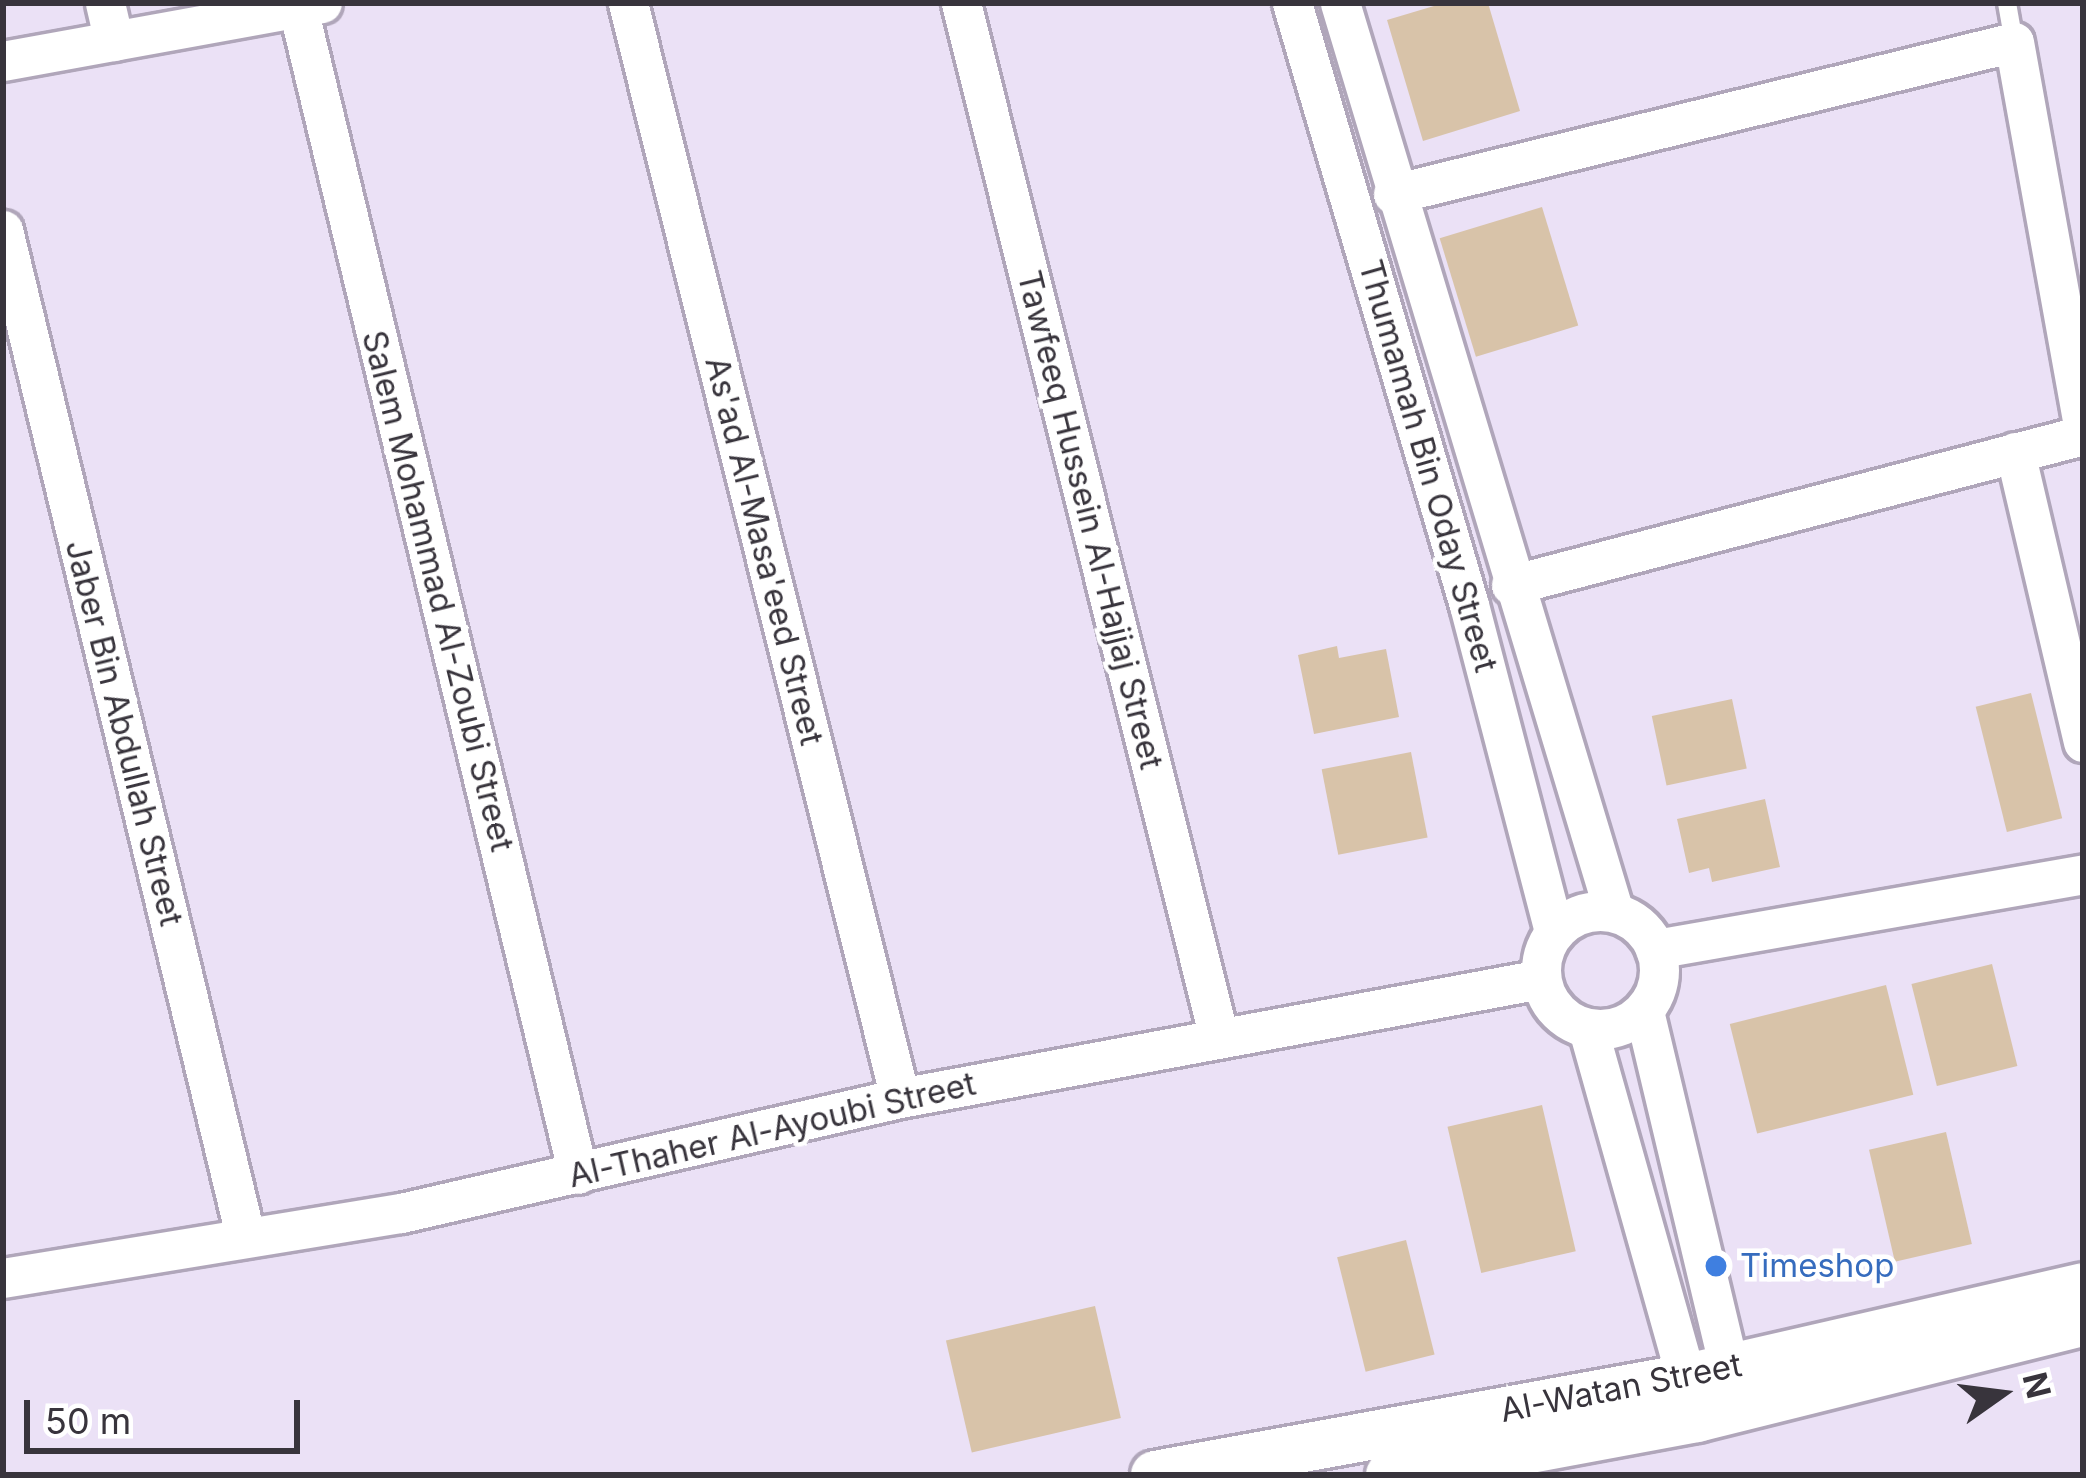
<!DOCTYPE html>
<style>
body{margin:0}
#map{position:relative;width:2086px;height:1478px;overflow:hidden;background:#ebe1f6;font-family:Inter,sans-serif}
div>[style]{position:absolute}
.building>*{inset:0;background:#d8c3a9;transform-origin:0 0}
.roads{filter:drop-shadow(3px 0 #b0a6ba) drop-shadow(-3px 0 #b0a6ba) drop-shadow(0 3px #b0a6ba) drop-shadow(0 -3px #b0a6ba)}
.service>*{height:18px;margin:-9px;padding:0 9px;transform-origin:9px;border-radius:9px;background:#fff}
.minor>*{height:39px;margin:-19.5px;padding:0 19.5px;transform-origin:19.5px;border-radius:19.5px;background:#fff}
.minor>.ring{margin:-19.5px;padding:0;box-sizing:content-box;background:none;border:39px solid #fff;border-radius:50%}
.tertiary>*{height:48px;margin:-24px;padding:0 24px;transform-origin:24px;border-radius:24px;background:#fff}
.dots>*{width:33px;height:33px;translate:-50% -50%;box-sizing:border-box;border:6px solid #fff;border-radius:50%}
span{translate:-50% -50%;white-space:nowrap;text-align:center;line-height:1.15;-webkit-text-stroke:9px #fff;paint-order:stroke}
.street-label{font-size:33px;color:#38343c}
.shop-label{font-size:33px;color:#366cbe}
.left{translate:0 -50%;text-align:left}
.frame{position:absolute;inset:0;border:6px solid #38343c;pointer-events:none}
.north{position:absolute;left:1942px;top:1334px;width:120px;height:120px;-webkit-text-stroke:9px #fff;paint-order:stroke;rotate:76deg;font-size:33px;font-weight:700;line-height:48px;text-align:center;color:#38343c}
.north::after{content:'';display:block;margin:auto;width:42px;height:54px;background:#38343c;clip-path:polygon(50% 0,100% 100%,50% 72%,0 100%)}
.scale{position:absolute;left:24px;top:1400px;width:276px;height:54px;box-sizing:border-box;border:6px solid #38343c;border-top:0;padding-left:15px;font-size:36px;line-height:42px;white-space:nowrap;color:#38343c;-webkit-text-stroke:9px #fff;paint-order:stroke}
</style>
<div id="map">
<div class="building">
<i style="clip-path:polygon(1444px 3px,1488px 3px,1520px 111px,1423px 141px,1387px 20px)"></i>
<i style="left:1542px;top:207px;width:124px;height:107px;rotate:73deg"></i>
<i style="clip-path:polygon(1337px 646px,1339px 658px,1386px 649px,1399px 717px,1314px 734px,1298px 655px)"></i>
<i style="left:2031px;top:693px;width:129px;height:57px;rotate:76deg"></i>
<i style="left:1732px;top:699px;width:71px;height:82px;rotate:78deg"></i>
<i style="left:1411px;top:752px;width:87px;height:91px;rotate:79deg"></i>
<i style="clip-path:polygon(1765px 799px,1780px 867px,1712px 882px,1709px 868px,1689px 873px,1677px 819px)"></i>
<i style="left:1992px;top:964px;width:105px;height:83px;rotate:76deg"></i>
<i style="left:1886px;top:985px;width:113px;height:161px;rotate:76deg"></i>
<i style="left:1542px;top:1105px;width:150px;height:97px;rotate:77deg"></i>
<i style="left:1946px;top:1132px;width:115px;height:79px;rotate:77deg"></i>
<i style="left:1406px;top:1240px;width:118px;height:71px;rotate:76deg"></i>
<i style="left:1095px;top:1306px;width:115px;height:153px;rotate:77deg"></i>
</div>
<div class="roads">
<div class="service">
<i style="left:2007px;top:3px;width:40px;rotate:80deg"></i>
</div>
<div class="minor">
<i style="left:105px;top:3px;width:39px;rotate:77deg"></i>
<i style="left:628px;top:3px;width:1128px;rotate:76.05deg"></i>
<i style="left:961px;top:3px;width:1067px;rotate:76deg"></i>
<i style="left:1292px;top:3px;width:627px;rotate:73.62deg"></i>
<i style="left:1469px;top:605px;width:337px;rotate:75.4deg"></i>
<i style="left:1340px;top:3px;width:949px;rotate:73.23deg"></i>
<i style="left:298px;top:8px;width:1199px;rotate:76.5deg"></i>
<i style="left:3px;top:61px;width:324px;rotate:-10.3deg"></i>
<i style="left:1393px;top:194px;width:639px;rotate:-13.75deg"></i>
<i style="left:2014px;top:42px;width:388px;rotate:79.8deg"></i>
<i style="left:3px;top:230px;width:1034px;rotate:76.46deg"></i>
<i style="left:2015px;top:452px;width:298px;rotate:76.8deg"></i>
<i style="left:1511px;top:585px;width:591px;rotate:-14.69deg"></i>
<i class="ring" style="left:1541px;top:911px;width:79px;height:79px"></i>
<i style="left:1655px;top:949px;width:435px;rotate:-9.9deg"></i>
<i style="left:1644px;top:1011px;width:397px;rotate:76.6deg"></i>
<i style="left:1588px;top:1029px;width:391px;rotate:74.3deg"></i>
<i style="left:3px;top:1278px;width:403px;rotate:-9.3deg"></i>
<i style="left:401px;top:1213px;width:512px;rotate:-12.98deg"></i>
<i style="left:900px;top:1098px;width:652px;rotate:-10.52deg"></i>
</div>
<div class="tertiary">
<i style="left:1155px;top:1475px;width:541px;rotate:-10.33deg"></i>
<i style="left:1687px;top:1378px;width:406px;rotate:-12.9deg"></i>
<i style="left:1390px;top:1475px;width:312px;rotate:-10.5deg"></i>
<i style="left:1697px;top:1418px;width:398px;rotate:-14deg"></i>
</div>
</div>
<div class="dots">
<i style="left:1716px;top:1266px;background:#3f7fe0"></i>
</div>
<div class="street-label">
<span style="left:1428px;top:466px;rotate:74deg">Thumamah Bin Oday Street</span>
<span style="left:1090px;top:520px;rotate:76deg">Tawfeeq Hussein Al-Hajjaj Street</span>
<span style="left:764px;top:551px;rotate:76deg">As'ad Al-Masa'eed Street</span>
<span style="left:438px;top:591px;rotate:76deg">Salem Mohammad Al-Zoubi Street</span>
<span style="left:124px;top:733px;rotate:76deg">Jaber Bin Abdullah Street</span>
<span style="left:772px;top:1130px;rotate:-13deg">Al-Thaher Al-Ayoubi Street</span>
<span style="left:1621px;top:1388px;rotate:-11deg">Al-Watan Street</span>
</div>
<div class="shop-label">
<span class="left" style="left:1740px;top:1266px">Timeshop</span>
</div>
<div class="frame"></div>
<div class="north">N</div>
<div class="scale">50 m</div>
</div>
